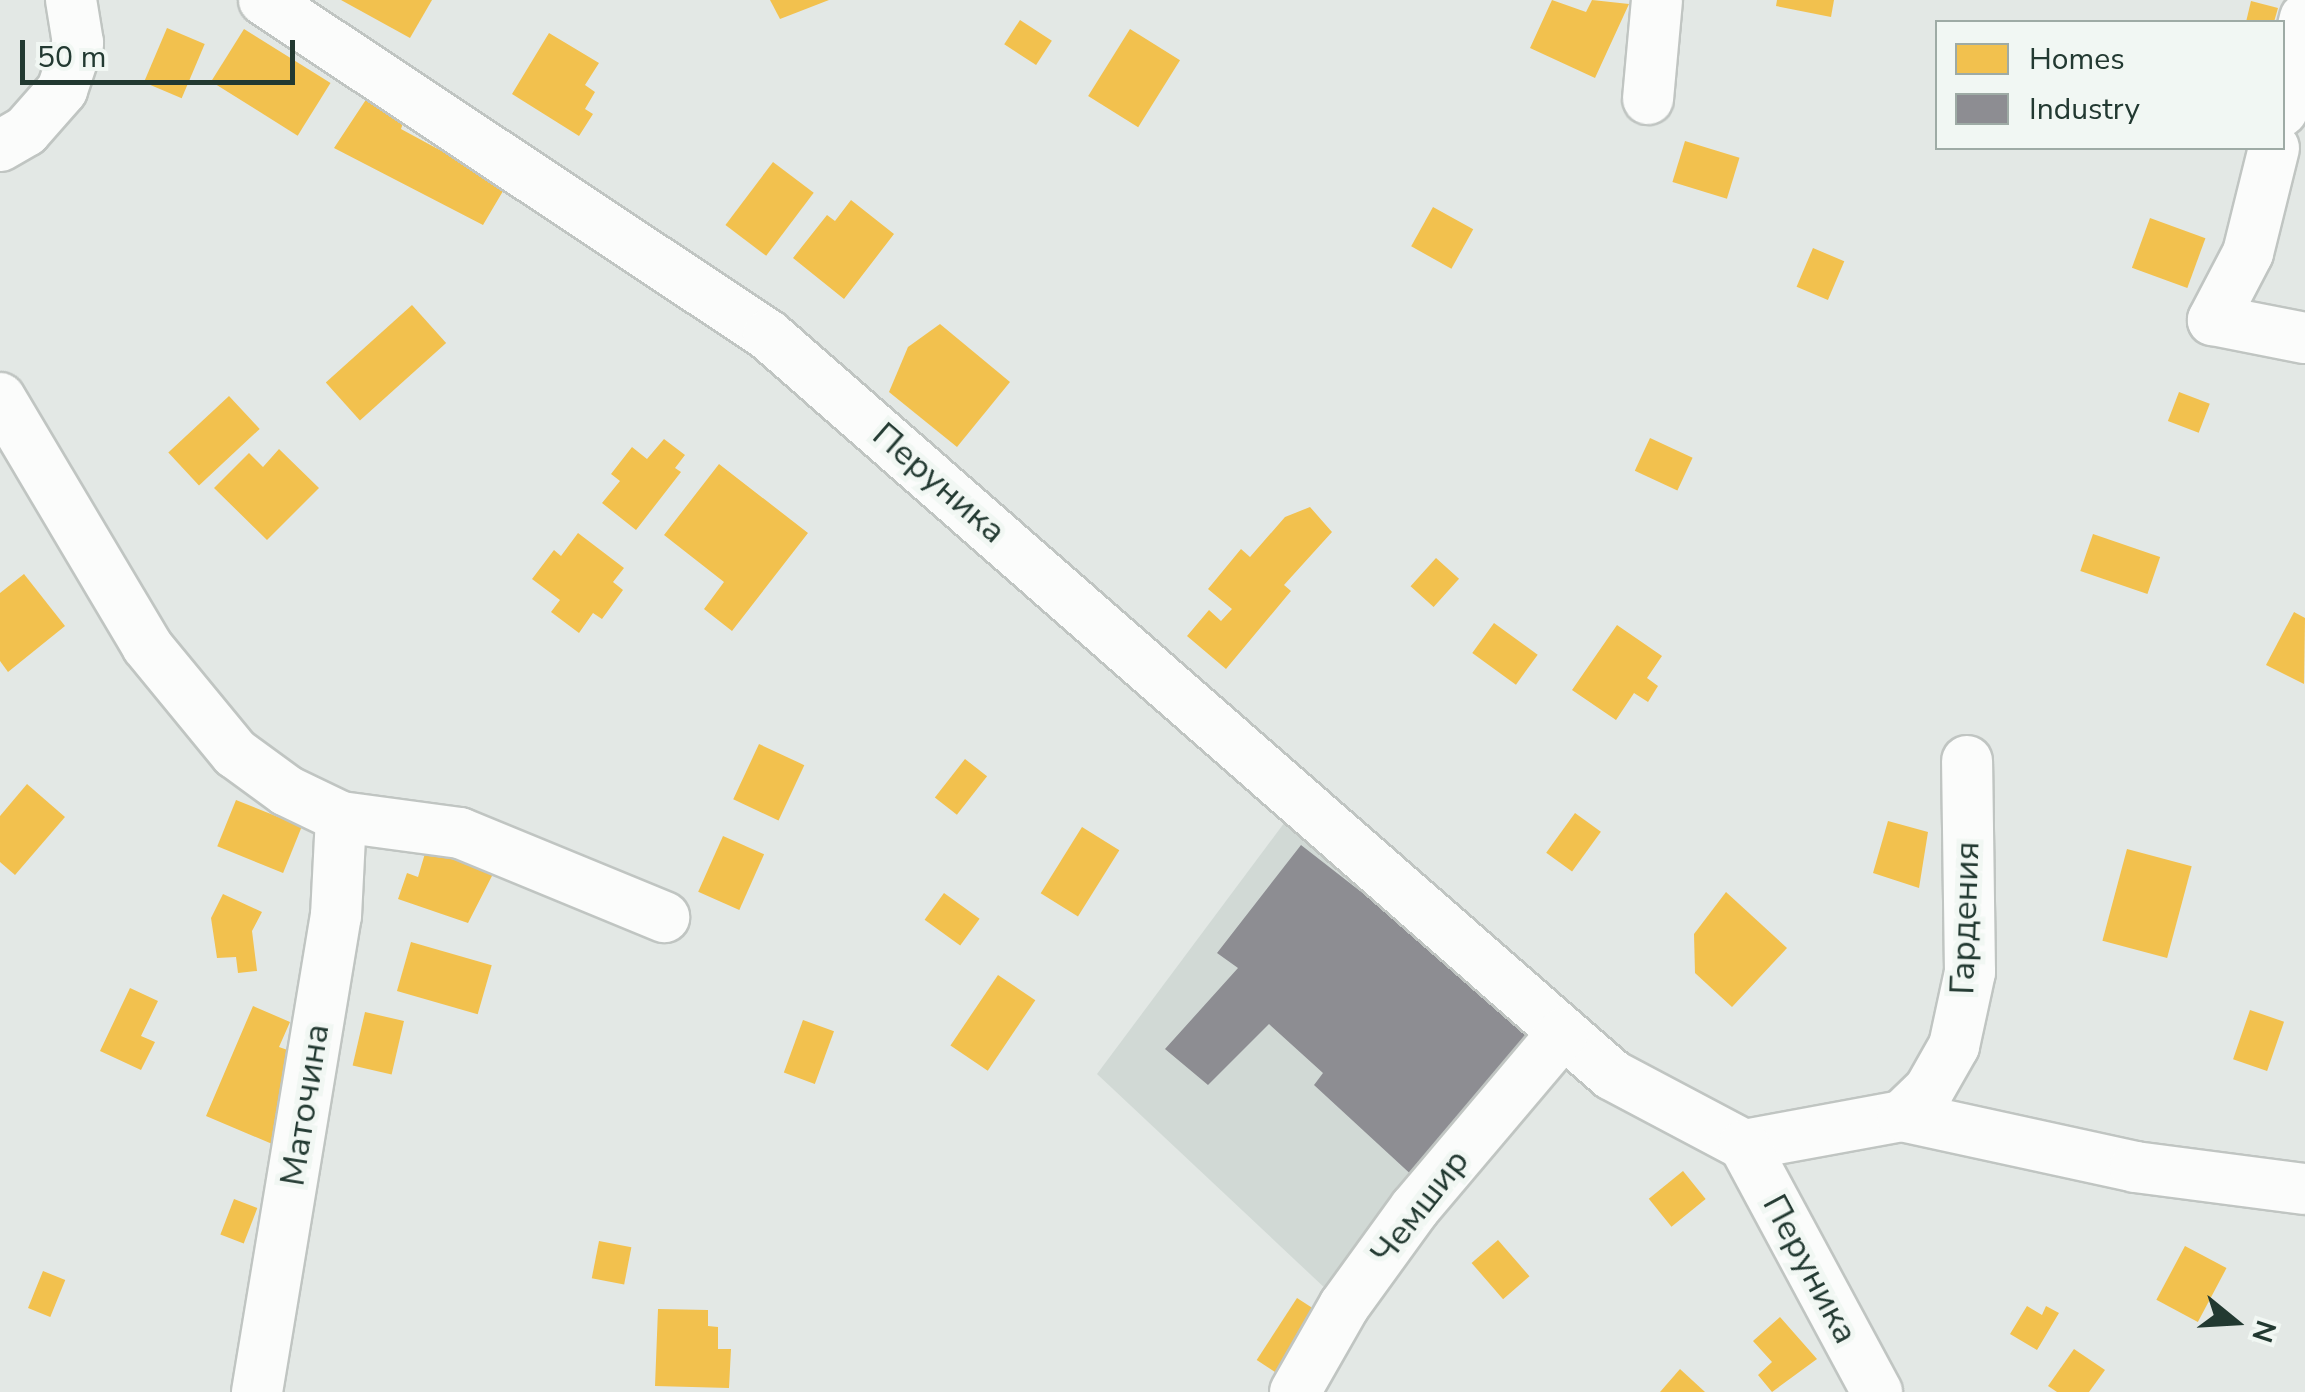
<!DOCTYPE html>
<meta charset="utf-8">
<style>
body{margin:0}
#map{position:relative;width:2305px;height:1392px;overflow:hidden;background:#e3e8e5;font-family:"Nunito Sans",sans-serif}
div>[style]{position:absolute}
.built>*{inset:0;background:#d1d9d5}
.homes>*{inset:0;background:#f2c14e;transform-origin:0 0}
.industry>*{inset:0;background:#8d8d92}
.roads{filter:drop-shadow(2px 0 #c0c5c2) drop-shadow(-2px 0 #c0c5c2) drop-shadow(0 2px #c0c5c2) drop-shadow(0 -2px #c0c5c2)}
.minor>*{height:50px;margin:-25px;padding:0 25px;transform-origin:25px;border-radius:25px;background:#fbfcfb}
span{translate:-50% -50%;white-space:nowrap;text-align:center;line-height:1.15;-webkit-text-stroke:10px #f1f7f3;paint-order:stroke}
.street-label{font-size:35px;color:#223931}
.legend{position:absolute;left:1935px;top:20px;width:350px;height:130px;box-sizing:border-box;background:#f1f7f3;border:2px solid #9eaba5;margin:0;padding:12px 18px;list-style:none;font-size:30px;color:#223931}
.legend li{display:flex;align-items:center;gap:20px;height:50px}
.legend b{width:50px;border:2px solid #9eaba5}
.north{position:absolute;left:2185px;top:1272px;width:100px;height:100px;-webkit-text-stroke:8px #f1f7f3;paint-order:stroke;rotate:108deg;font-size:28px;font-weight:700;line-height:40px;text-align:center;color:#223931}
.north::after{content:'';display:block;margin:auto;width:35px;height:45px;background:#223931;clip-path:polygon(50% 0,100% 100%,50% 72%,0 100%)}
.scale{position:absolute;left:20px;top:40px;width:275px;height:45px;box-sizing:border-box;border:5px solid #223931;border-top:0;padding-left:12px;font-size:30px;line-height:35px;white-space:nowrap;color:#223931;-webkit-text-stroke:8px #f1f7f3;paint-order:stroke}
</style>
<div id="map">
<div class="built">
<i style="clip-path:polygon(1302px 799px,1563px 1033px,1344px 1306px,1097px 1074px)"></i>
</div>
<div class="homes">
<i style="clip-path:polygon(341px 0,432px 0,410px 38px)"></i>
<i style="clip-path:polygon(770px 0,829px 0,780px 19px)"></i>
<i style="clip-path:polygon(1552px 0,1586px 12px,1592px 0,1629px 4px,1595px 78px,1530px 48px)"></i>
<i style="clip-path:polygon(1777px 0,1834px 0,1831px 17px,1776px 6px)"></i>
<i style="clip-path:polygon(2251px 1px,2278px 8px,2274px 22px,2246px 22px)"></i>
<i style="left:1020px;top:20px;width:38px;height:29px;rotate:33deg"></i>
<i style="left:167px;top:28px;width:41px;height:59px;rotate:23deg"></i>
<i style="left:244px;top:29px;width:102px;height:62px;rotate:32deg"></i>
<i style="left:1130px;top:29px;width:59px;height:79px;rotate:32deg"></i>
<i style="clip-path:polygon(549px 33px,599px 63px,585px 85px,595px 92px,585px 109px,593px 114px,579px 136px,512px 94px)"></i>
<i style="clip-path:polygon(371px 92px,405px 117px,401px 129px,506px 186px,483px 225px,334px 148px)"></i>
<i style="left:1685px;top:141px;width:57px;height:43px;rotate:17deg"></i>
<i style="left:773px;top:162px;width:51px;height:79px;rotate:37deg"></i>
<i style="clip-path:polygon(851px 200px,894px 234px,844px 299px,793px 258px,827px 215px,835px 221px)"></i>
<i style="left:1433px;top:207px;width:46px;height:45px;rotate:29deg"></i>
<i style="left:2150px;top:218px;width:59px;height:53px;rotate:20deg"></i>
<i style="left:1813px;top:248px;width:34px;height:42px;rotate:23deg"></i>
<i style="left:412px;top:305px;width:51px;height:116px;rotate:48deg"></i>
<i style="clip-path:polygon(940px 324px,1010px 382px,957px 447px,889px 392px,908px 347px)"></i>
<i style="left:2179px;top:392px;width:33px;height:31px;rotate:21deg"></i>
<i style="left:229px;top:396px;width:45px;height:83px;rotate:47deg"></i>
<i style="left:1650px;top:438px;width:47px;height:36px;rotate:25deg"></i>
<i style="clip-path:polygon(664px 439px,685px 455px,675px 468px,681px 472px,636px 530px,602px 503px,620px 481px,611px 474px,632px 447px,647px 459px)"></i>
<i style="clip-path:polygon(279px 449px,319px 488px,267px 540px,214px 488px,249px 453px,263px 467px)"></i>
<i style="clip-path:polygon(719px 464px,808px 533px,732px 631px,704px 609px,724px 582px,664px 535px)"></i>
<i style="clip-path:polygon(1310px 507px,1332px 532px,1284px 585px,1291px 591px,1226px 669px,1187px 636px,1209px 610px,1221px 621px,1232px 609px,1208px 589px,1241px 549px,1250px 557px,1285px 517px)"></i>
<i style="clip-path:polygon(578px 533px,624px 568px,613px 582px,623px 590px,602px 619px,593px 613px,579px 633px,551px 612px,560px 600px,532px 579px,554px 550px,561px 556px)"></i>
<i style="left:2093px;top:534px;width:71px;height:39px;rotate:19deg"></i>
<i style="left:1436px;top:558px;width:31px;height:38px;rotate:42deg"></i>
<i style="clip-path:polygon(24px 574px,65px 626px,8px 672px,0 661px,0 593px)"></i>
<i style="clip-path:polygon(2294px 612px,2305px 618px,2304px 684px,2266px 665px)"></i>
<i style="left:1494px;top:623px;width:54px;height:37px;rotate:36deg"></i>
<i style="clip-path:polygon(1617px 625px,1662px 656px,1647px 678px,1658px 686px,1648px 702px,1634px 693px,1616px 720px,1572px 690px)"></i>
<i style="left:759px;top:744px;width:50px;height:61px;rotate:25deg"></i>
<i style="left:965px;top:759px;width:28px;height:49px;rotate:38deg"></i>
<i style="clip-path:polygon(27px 784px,65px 817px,15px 875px,0 862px,0 816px)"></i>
<i style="left:236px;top:800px;width:71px;height:50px;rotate:22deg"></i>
<i style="left:1575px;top:813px;width:32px;height:49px;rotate:36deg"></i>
<i style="clip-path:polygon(1888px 821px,1928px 832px,1919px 888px,1873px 873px)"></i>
<i style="left:1082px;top:827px;width:44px;height:78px;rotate:32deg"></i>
<i style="left:723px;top:836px;width:45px;height:61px;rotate:24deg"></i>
<i style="left:2127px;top:849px;width:67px;height:95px;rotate:15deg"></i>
<i style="clip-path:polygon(426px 850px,494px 872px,468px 923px,398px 899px,407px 873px,418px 877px)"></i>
<i style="clip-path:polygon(1726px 892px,1787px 948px,1732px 1007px,1695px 973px,1694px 934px)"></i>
<i style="left:944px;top:893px;width:44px;height:33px;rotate:36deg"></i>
<i style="clip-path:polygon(223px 894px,262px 912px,252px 931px,257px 971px,238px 973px,236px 957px,217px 958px,211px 918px)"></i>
<i style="left:411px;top:942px;width:84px;height:51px;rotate:16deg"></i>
<i style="left:998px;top:975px;width:45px;height:85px;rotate:34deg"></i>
<i style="clip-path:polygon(130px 988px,158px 1001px,141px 1036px,155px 1042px,141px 1070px,100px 1051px)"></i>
<i style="clip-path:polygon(253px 1006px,290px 1022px,279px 1047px,296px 1053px,277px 1146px,206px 1116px)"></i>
<i style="left:2250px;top:1010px;width:36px;height:52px;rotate:19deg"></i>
<i style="left:365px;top:1012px;width:40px;height:55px;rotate:13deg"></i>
<i style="left:803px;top:1020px;width:33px;height:56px;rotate:20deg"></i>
<i style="left:1683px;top:1171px;width:36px;height:44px;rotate:51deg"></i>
<i style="left:234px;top:1199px;width:25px;height:38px;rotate:21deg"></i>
<i style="left:1498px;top:1240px;width:48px;height:35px;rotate:49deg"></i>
<i style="left:599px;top:1241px;width:33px;height:38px;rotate:11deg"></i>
<i style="left:2185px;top:1246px;width:47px;height:61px;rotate:28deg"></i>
<i style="left:43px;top:1271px;width:24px;height:40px;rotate:22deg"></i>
<i style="left:1297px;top:1298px;width:35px;height:74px;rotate:33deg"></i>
<i style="clip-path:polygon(2027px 1306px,2042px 1315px,2046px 1306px,2059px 1313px,2037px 1350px,2010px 1334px)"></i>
<i style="clip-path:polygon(658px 1309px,708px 1310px,708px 1326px,718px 1327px,718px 1349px,731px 1349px,729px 1388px,655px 1386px)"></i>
<i style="clip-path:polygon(1780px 1317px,1817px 1359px,1772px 1392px,1758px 1375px,1772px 1362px,1753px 1341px)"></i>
<i style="clip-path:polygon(2074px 1349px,2105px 1370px,2089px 1392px,2057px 1392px,2048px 1386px)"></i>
<i style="clip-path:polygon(1680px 1369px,1705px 1392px,1660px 1392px)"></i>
</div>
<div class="industry">
<i style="clip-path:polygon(1301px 845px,1541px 1032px,1416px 1179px,1314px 1085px,1323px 1073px,1269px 1024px,1208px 1085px,1165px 1049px,1238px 968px,1217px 953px)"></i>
</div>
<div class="roads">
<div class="minor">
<i style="left:264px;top:0;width:605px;rotate:33.61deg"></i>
<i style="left:768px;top:335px;width:1122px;rotate:41.24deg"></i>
<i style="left:1612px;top:1075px;width:149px;rotate:27.9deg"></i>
<i style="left:1744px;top:1145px;width:161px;rotate:-10.4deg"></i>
<i style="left:1902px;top:1116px;width:239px;rotate:12.3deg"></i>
<i style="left:2135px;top:1167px;width:171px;rotate:7.4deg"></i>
<i style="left:1648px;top:99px;width:99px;rotate:-84.8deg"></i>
<i style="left:2282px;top:111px;width:96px;rotate:-76.1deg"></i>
<i style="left:0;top:146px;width:30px;rotate:-30deg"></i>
<i style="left:26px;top:131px;width:55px;rotate:-48.7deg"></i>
<i style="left:62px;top:90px;width:50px;rotate:-71.2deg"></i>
<i style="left:78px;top:43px;width:44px;rotate:-99.2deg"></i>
<i style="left:2274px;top:148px;width:108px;rotate:103.9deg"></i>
<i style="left:2248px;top:253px;width:76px;rotate:117.6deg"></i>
<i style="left:2213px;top:320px;width:94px;rotate:11.1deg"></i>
<i style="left:0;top:398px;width:288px;rotate:59.3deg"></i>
<i style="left:147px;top:646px;width:139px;rotate:50.6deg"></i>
<i style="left:235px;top:753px;width:64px;rotate:36.2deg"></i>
<i style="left:287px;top:791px;width:60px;rotate:25.7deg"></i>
<i style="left:341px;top:817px;width:120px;rotate:7.7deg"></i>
<i style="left:460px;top:833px;width:221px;rotate:22.4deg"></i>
<i style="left:1902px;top:1116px;width:37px;rotate:-44deg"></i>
<i style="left:1929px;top:1090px;width:51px;rotate:-60.4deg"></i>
<i style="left:1954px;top:1046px;width:76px;rotate:-77.8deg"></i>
<i style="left:1970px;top:972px;width:211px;rotate:-90.8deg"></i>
<i style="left:1744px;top:1145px;width:281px;rotate:61.7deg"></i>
<i style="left:257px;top:1392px;width:483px;rotate:-80.6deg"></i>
<i style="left:336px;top:916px;width:99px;rotate:-87.1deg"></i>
<i style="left:1295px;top:1392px;width:99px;rotate:-60.3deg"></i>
<i style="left:1344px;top:1306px;width:121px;rotate:-54.1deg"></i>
<i style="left:1415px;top:1208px;width:229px;rotate:-49.8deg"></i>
</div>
</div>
<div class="street-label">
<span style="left:939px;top:483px;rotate:41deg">Перуника</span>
<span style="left:1965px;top:918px;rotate:-88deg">Гардения</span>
<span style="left:305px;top:1105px;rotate:-81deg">Маточина</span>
<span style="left:1420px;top:1207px;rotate:-52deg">Чемшир</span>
<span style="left:1810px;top:1269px;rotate:62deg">Перуника</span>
</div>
<ul class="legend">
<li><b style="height:28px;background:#f2c14e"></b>Homes</li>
<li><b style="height:28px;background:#8d8d92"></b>Industry</li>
</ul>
<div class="north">N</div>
<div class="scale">50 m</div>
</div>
